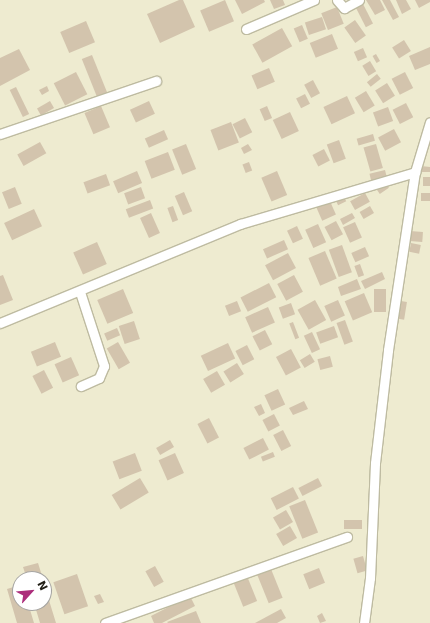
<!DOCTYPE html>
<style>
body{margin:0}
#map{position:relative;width:430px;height:623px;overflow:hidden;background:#eeebd0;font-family:"DejaVu Sans",sans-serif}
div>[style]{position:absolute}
.building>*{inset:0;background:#d3c4ad;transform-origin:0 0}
.roads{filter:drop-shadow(1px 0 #bebba1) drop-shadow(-1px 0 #bebba1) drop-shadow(0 1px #bebba1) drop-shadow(0 -1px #bebba1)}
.minor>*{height:9px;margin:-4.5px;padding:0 4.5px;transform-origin:4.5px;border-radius:4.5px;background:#fff}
span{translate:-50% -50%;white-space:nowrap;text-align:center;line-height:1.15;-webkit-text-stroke:4px #fff;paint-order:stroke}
.north{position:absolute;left:12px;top:571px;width:40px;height:40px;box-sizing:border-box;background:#fff;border:1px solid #a6a5a2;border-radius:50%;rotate:63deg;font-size:11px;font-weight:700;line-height:16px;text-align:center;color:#211f16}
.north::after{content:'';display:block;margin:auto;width:14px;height:18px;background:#ac2d7b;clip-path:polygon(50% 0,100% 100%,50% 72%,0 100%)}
</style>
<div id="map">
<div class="building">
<i style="clip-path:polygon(179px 0,183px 0,195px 27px,160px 43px,147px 14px)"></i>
<i style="left:225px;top:0;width:23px;height:27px;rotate:67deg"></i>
<i style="clip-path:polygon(235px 0,264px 0,265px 2px,242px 14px)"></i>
<i style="clip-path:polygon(270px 0,283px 0,285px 5px,274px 9px)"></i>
<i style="clip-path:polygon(366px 0,380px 0,385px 10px,375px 15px)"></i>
<i style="clip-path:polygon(382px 0,390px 0,399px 17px,393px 20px)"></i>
<i style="clip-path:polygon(396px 0,406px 0,411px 9px,402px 14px)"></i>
<i style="clip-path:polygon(415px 0,430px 0,430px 2px,419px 8px)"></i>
<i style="left:363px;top:4px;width:22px;height:8px;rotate:63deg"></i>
<i style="left:337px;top:7px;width:18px;height:17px;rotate:68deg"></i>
<i style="left:322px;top:17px;width:13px;height:18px;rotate:72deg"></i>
<i style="left:355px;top:20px;width:19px;height:13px;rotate:55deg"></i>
<i style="left:86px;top:21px;width:23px;height:28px;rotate:67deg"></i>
<i style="left:302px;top:25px;width:15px;height:9px;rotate:67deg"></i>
<i style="left:282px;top:28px;width:21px;height:34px;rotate:61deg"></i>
<i style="left:332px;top:34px;width:16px;height:24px;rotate:68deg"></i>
<i style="left:404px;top:40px;width:13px;height:14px;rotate:58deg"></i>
<i style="clip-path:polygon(430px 47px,430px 64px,415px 70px,409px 56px)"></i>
<i style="left:363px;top:48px;width:10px;height:10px;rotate:66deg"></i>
<i style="clip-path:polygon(19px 49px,30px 70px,0 86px,0 58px)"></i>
<i style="left:376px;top:54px;width:8px;height:4px;rotate:60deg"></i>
<i style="left:92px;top:55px;width:41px;height:11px;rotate:68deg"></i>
<i style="left:370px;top:61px;width:12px;height:9px;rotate:59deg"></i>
<i style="left:269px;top:68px;width:15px;height:19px;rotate:67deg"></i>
<i style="left:76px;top:72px;width:25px;height:25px;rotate:63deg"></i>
<i style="left:405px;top:72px;width:18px;height:15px;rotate:63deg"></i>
<i style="left:377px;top:74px;width:6px;height:13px;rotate:51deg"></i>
<i style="left:313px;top:80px;width:15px;height:10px;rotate:62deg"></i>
<i style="left:387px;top:83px;width:15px;height:14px;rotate:58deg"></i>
<i style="clip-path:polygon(47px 86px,49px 91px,42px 95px,39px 90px)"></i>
<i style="left:16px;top:87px;width:30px;height:7px;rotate:64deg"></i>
<i style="left:366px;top:91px;width:17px;height:13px;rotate:59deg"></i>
<i style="left:305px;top:94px;width:11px;height:10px;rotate:63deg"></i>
<i style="left:347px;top:96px;width:19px;height:26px;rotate:65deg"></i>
<i style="left:50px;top:101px;width:8px;height:15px;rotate:60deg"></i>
<i style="left:149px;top:101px;width:14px;height:21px;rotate:65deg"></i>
<i style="left:406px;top:103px;width:16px;height:15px;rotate:63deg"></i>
<i style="left:101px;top:106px;width:23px;height:18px;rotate:67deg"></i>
<i style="left:267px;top:106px;width:13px;height:8px;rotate:67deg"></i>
<i style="left:388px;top:107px;width:15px;height:16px;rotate:70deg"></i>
<i style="left:290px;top:112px;width:21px;height:19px;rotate:65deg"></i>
<i style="left:245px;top:118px;width:16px;height:14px;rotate:63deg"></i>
<i style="left:231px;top:122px;width:22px;height:22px;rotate:69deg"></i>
<i style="left:394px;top:129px;width:15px;height:18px;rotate:62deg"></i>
<i style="left:164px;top:130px;width:10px;height:21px;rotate:66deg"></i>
<i style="left:373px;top:134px;width:7px;height:17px;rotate:74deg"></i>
<i style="left:339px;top:140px;width:20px;height:13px;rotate:70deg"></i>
<i style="left:40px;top:142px;width:13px;height:26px;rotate:61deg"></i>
<i style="left:186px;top:144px;width:27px;height:15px;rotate:68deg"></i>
<i style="clip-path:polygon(248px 144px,252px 150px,244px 154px,241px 148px)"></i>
<i style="left:376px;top:144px;width:25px;height:13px;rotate:74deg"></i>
<i style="left:324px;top:149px;width:13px;height:13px;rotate:63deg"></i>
<i style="left:168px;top:152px;width:19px;height:25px;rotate:69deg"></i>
<i style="left:249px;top:162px;width:9px;height:7px;rotate:69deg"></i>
<i style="clip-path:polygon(421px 166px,430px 167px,430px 172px,421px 172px)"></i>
<i style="left:385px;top:170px;width:8px;height:16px;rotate:76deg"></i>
<i style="left:137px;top:171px;width:13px;height:26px;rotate:67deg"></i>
<i style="left:277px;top:171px;width:26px;height:17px;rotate:67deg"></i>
<i style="left:106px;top:174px;width:12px;height:24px;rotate:70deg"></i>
<i style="left:423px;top:177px;width:7px;height:9px"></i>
<i style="left:385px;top:182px;width:7px;height:11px;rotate:56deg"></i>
<i style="left:15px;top:187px;width:18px;height:14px;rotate:68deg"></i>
<i style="left:141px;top:187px;width:12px;height:18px;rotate:70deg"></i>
<i style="left:184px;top:192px;width:21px;height:10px;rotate:67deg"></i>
<i style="left:365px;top:193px;width:10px;height:17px;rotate:61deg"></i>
<i style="left:421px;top:193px;width:9px;height:8px"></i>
<i style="left:343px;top:195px;width:7px;height:9px;rotate:63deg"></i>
<i style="left:329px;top:199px;width:17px;height:15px;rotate:66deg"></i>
<i style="left:150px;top:200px;width:9px;height:26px;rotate:69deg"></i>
<i style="left:173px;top:206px;width:15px;height:6px;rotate:70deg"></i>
<i style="left:370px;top:206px;width:8px;height:12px;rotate:60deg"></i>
<i style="left:34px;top:209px;width:19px;height:33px;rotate:65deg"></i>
<i style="left:151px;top:213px;width:22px;height:12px;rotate:66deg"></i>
<i style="clip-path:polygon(352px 213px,355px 218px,343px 225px,340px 219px)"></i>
<i style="left:336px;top:221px;width:15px;height:13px;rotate:62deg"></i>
<i style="left:355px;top:222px;width:17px;height:13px;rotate:66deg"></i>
<i style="left:318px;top:224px;width:20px;height:14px;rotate:66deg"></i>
<i style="left:297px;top:226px;width:14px;height:11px;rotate:65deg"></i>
<i style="left:410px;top:231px;width:13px;height:10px;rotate:4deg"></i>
<i style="left:284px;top:240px;width:10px;height:23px;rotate:66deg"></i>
<i style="left:97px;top:242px;width:24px;height:26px;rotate:66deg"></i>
<i style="left:411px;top:243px;width:10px;height:9px;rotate:11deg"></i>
<i style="left:342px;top:245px;width:29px;height:14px;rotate:70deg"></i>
<i style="left:365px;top:247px;width:10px;height:15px;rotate:66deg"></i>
<i style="left:325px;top:251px;width:30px;height:18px;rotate:67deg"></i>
<i style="left:288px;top:253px;width:17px;height:26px;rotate:62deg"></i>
<i style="left:360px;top:264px;width:12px;height:6px;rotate:70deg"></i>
<i style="clip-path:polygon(382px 272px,385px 279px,365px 289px,361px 281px)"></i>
<i style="clip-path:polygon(3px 275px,13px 300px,0 305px,0 276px)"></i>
<i style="left:294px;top:275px;width:19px;height:19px;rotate:62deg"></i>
<i style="clip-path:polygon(357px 279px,361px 289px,341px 296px,338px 287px)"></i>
<i style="left:269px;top:283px;width:16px;height:32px;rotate:63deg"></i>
<i style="left:123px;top:289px;width:26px;height:28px;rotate:67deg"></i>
<i style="left:386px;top:289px;width:23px;height:12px;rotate:90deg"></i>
<i style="left:364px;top:293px;width:21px;height:21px;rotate:67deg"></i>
<i style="left:315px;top:300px;width:23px;height:20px;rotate:61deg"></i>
<i style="left:338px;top:300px;width:17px;height:15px;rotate:66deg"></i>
<i style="left:237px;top:301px;width:11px;height:13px;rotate:68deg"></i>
<i style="left:401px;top:301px;width:6px;height:18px;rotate:9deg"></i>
<i style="left:291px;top:303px;width:12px;height:13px;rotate:70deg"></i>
<i style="left:268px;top:307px;width:17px;height:25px;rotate:66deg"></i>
<i style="left:345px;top:320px;width:23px;height:9px;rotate:70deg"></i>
<i style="left:134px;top:321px;width:19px;height:16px;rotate:72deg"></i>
<i style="left:293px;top:322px;width:17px;height:4px;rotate:69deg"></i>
<i style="left:334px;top:326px;width:12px;height:19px;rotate:70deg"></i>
<i style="left:117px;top:328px;width:8px;height:14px;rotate:67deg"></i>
<i style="left:265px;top:330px;width:16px;height:14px;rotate:63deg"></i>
<i style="left:312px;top:332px;width:19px;height:9px;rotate:65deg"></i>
<i style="left:55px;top:342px;width:16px;height:26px;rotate:68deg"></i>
<i style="left:118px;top:342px;width:24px;height:13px;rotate:60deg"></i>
<i style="left:228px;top:343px;width:17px;height:30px;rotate:65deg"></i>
<i style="left:247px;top:345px;width:16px;height:13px;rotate:63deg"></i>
<i style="left:291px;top:349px;width:21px;height:17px;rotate:62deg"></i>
<i style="left:310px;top:354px;width:9px;height:12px;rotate:58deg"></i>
<i style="left:330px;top:356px;width:11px;height:13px;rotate:75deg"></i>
<i style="left:71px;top:357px;width:20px;height:18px;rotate:66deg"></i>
<i style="left:237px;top:363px;width:13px;height:16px;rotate:58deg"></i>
<i style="left:44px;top:370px;width:20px;height:13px;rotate:63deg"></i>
<i style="left:217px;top:371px;width:16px;height:16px;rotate:60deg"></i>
<i style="left:278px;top:389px;width:17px;height:15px;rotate:65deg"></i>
<i style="clip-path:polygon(304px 401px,308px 409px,293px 415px,289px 408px)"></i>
<i style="clip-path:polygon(261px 404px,265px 413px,259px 416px,254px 407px)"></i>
<i style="left:274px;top:414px;width:13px;height:13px;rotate:63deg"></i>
<i style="left:209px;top:418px;width:22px;height:13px;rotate:63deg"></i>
<i style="left:283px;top:430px;width:18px;height:11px;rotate:63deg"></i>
<i style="left:263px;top:438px;width:13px;height:22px;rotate:63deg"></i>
<i style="left:170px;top:440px;width:8px;height:16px;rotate:60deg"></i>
<i style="left:273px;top:452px;width:5px;height:13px;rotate:68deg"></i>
<i style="left:135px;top:453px;width:19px;height:24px;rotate:69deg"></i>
<i style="left:175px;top:453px;width:22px;height:18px;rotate:66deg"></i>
<i style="left:140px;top:478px;width:17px;height:33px;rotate:59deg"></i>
<i style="left:318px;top:478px;width:9px;height:22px;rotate:63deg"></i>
<i style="left:293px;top:487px;width:13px;height:25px;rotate:63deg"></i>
<i style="left:305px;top:500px;width:35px;height:17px;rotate:68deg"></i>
<i style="left:286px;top:510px;width:14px;height:15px;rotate:60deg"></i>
<i style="left:344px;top:520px;width:18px;height:9px"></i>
<i style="left:290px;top:526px;width:14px;height:16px;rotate:60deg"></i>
<i style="left:363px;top:556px;width:15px;height:10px;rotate:74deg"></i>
<i style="clip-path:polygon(38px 563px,43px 579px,27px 579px,23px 567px)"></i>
<i style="left:155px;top:566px;width:18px;height:11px;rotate:61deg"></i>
<i style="left:319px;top:568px;width:16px;height:17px;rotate:68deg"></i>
<i style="left:271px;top:569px;width:31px;height:15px;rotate:68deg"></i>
<i style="left:77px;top:574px;width:34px;height:25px;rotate:71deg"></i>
<i style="left:247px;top:576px;width:27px;height:15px;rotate:68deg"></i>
<i style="clip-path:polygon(44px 584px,56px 623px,40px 623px,34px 603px,44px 603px)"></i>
<i style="clip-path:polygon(20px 585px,20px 603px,28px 603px,34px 623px,17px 623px,7px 589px)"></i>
<i style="clip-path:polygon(100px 594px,104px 602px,98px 604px,94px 596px)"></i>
<i style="clip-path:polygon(190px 596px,195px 606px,162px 623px,154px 623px,151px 616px)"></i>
<i style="clip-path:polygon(281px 609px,286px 618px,277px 623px,255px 623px)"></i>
<i style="clip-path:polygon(196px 611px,201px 623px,168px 623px,167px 622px)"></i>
<i style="clip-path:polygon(322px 613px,326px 621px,320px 623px,317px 616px)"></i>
</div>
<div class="roads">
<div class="minor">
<i style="left:337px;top:0;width:11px;rotate:49deg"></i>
<i style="left:344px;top:8px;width:17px;rotate:-28deg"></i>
<i style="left:246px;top:29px;width:74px;rotate:-23.1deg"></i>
<i style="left:0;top:134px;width:165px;rotate:-18.8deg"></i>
<i style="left:80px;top:292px;width:78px;rotate:72deg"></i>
<i style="left:104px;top:366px;width:13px;rotate:113deg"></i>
<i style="left:99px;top:378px;width:20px;rotate:156deg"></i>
<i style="left:0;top:323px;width:260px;rotate:-22.4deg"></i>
<i style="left:240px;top:224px;width:183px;rotate:-16.5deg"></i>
<i style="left:415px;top:172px;width:52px;rotate:-73.3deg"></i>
<i style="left:105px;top:623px;width:257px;rotate:-19.6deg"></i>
<i style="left:364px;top:623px;width:45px;rotate:-82.4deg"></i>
<i style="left:370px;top:578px;width:115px;rotate:-87.5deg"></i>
<i style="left:375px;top:463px;width:114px;rotate:-83.4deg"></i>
<i style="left:388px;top:350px;width:180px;rotate:-81.4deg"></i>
</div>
</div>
<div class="north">N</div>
</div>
